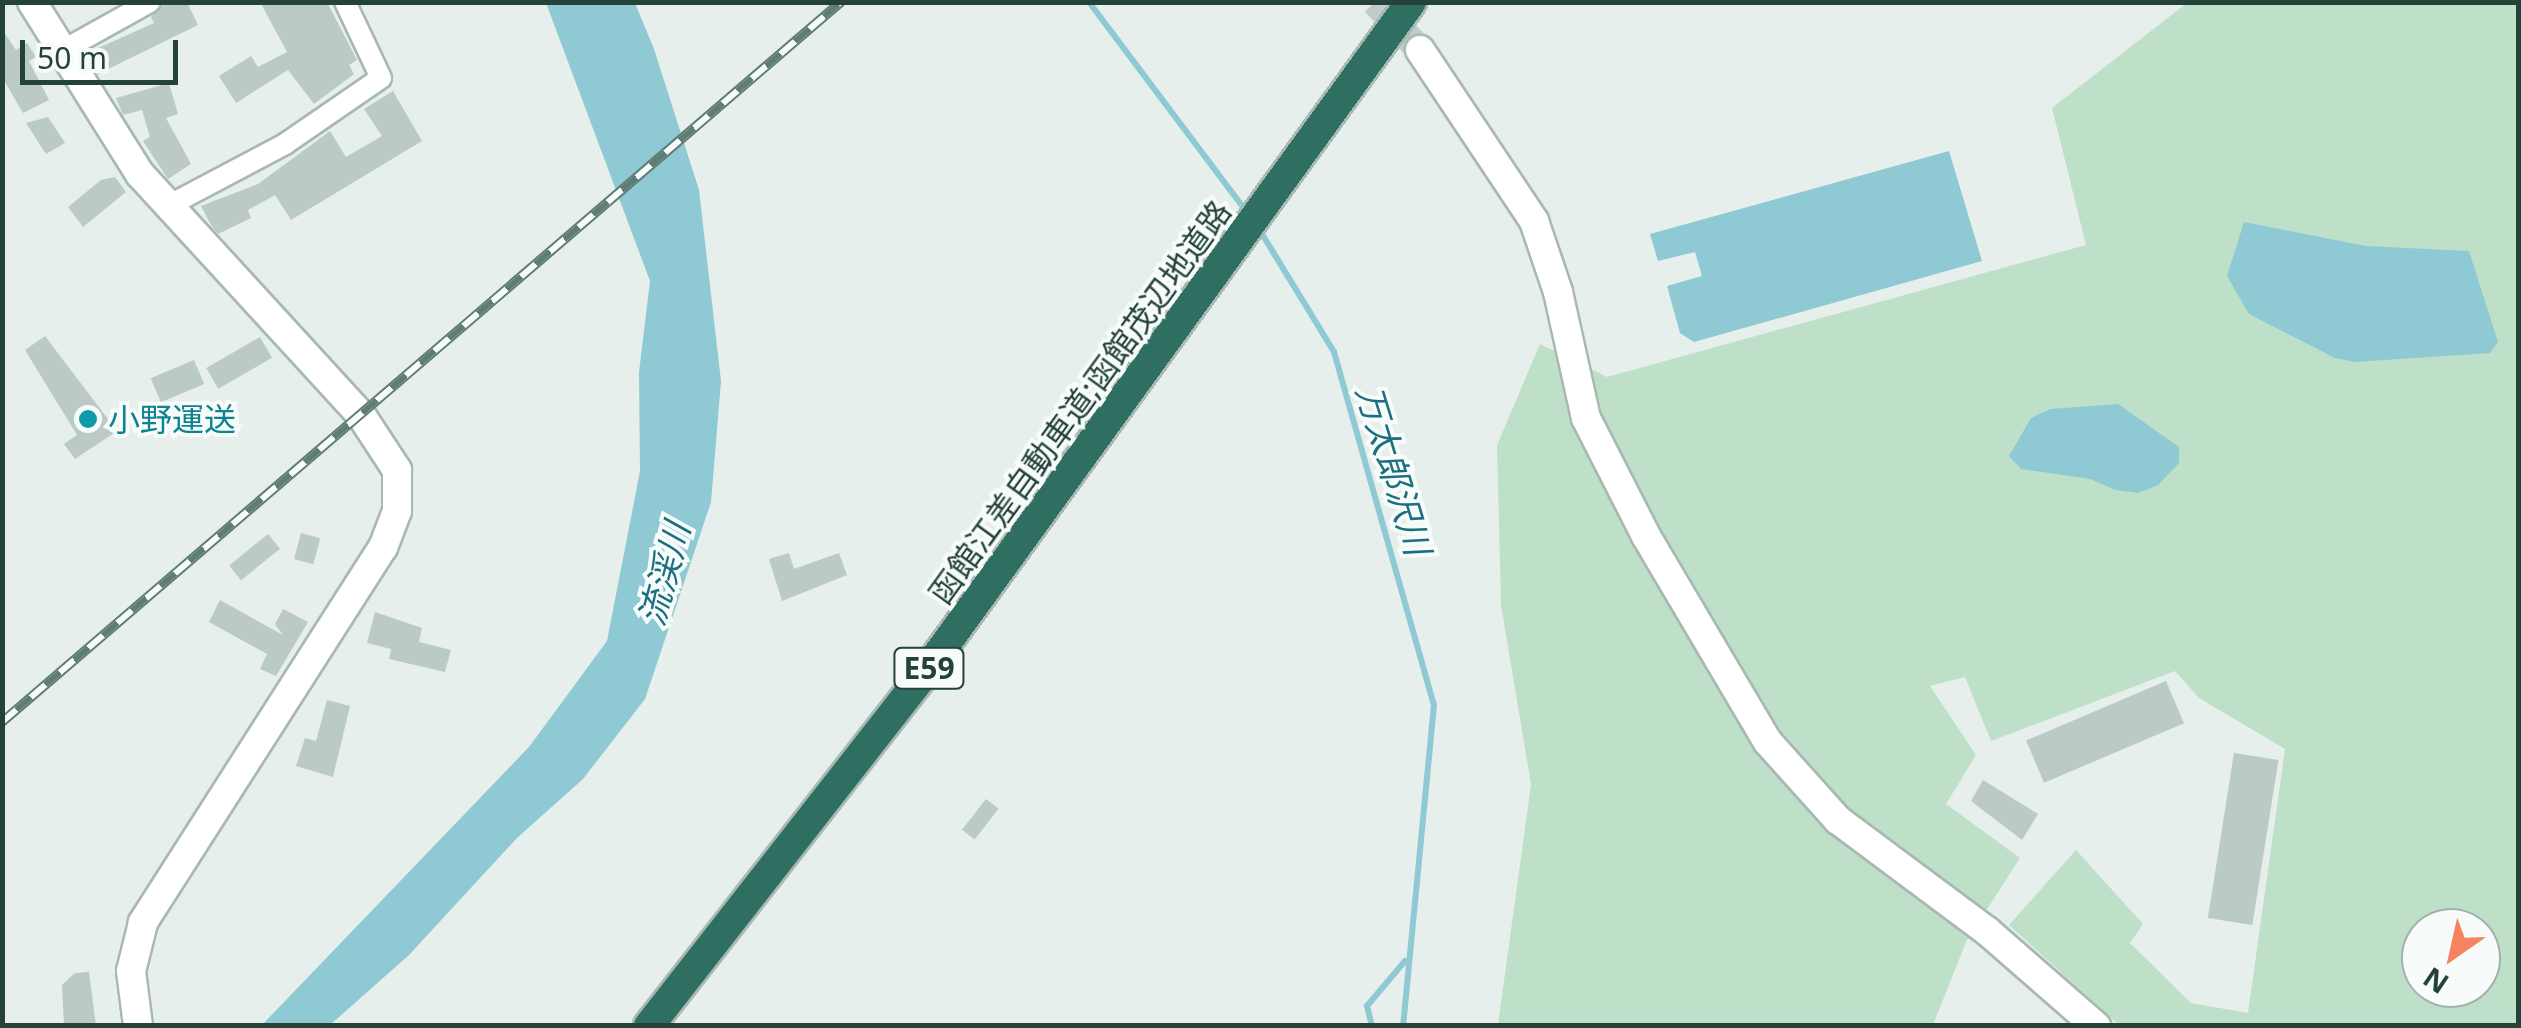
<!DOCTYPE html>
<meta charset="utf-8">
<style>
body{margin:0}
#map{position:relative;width:2521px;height:1028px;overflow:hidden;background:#e6efeb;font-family:"Noto Sans","Noto Sans JP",sans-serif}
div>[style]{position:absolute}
.green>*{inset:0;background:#bfe0c8}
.water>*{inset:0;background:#8ec9d4}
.stream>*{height:6px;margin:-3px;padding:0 3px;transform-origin:3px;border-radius:3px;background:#8ec9d4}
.building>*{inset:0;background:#bbcac4;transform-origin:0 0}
.secondary-tunnel>*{height:28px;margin-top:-14px;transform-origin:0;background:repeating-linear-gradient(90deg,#bfccc8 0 28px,transparent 0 42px)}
.roads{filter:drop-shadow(2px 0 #a8b8b2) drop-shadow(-2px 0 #a8b8b2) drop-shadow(0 2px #a8b8b2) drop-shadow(0 -2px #a8b8b2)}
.street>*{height:20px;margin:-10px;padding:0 10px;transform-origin:10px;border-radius:10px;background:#fff}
.secondary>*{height:28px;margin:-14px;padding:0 14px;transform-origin:14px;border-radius:14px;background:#fff}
.highway>*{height:30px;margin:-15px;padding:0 15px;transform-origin:15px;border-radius:15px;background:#2f6f62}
.rail>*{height:10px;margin-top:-5px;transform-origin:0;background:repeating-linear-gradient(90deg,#f7fbf9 0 19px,#5f7d75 0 38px);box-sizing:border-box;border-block:2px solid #5f7d75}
.dots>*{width:28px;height:28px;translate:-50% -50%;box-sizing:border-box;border:5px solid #f7fbf9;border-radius:50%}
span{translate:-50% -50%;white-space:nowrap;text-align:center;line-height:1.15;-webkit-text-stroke:8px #f7fbf9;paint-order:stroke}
.shield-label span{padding:2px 8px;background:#f7fbf9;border:2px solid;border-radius:8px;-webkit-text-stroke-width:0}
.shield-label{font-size:30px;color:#24423a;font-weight:700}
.street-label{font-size:32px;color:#24423a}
.culture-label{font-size:32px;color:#0d838f}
.left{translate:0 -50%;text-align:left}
.water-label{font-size:35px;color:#1c6f80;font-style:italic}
.frame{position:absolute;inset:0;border:5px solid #24423a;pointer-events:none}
.north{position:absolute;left:2401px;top:908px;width:100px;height:100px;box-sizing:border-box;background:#f7fbf9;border:2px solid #a3b1ad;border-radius:50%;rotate:214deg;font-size:28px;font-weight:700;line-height:40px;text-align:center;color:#24423a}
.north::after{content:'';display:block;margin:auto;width:35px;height:45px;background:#f4845f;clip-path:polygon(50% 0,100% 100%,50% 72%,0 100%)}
.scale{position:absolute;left:20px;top:40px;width:158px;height:45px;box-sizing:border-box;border:5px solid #24423a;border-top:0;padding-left:12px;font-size:30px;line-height:35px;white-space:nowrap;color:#24423a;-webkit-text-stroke:8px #f7fbf9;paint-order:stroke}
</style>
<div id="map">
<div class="green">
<i style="clip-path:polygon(evenodd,2187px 3px,2518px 3px,2518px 1025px,2119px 1025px,2009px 925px,2076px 850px,2143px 924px,2130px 943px,2191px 1003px,2248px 1013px,2285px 749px,2199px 698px,2175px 671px,1991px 741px,1965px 677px,1930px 686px,1976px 755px,1946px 804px,2020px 858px,1966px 942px,1933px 1025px,1498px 1025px,1531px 784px,1501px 605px,1497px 445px,1540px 344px,1607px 377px,2086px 245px,2052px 108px,2187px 3px,2421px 928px,2481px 928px,2481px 988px,2421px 988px,2421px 928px)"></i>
</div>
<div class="water">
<i style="clip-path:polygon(546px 3px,635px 3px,654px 49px,699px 190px,721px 381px,711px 502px,645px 699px,583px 779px,517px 838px,409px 955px,330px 1025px,262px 1025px,529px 747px,607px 641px,640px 471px,639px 372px,650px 281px)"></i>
<i style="clip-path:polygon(1949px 151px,1982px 261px,1694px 342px,1680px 333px,1667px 286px,1702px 276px,1695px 252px,1658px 261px,1650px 234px)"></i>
<i style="clip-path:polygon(2244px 222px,2366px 246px,2469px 251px,2498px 342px,2490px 353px,2355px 362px,2335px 358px,2249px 314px,2227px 276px)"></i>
<i style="clip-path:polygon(2118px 404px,2179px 447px,2179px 463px,2158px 485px,2138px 493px,2116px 490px,2090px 479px,2021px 469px,2009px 456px,2031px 418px,2050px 409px)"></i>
</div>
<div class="stream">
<i style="left:1089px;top:2px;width:261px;rotate:53.1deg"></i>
<i style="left:1259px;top:229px;width:144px;rotate:58.6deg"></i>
<i style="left:1334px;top:352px;width:367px;rotate:74.2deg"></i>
<i style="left:1434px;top:705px;width:322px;rotate:95.5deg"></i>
<i style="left:1372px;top:1026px;width:21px;rotate:-104deg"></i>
<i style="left:1367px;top:1006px;width:59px;rotate:-49.8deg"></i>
</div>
<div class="building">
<i style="clip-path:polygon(187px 2px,198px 25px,98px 74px,85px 54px,154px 23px,151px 17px,163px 5px)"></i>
<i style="clip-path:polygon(260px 2px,327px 2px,357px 60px,349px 65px,354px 74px,314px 104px,288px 70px,236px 103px,219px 76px,251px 56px,258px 67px,287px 52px)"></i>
<i style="clip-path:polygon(2px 29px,16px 50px,27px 43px,36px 57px,29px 61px,49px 100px,23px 113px,2px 77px)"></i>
<i style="clip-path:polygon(169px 83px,178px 114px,166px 118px,191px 164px,168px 179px,143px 141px,150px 137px,142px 110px,123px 115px,116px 98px)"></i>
<i style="clip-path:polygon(393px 91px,422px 141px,291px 220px,275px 195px,248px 210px,251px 218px,218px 234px,211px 225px,201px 206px,258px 184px,330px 131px,346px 157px,382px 136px,364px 109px)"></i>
<i style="clip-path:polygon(48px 117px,65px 143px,46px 154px,26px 123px)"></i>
<i style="clip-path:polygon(115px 177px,126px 192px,83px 227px,68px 207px,101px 180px)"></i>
<i style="clip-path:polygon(45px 336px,117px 431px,75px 459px,64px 444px,77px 435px,25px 350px)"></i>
<i style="left:260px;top:337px;width:24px;height:62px;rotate:60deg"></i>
<i style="left:194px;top:360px;width:26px;height:47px;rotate:67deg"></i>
<i style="left:301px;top:533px;width:20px;height:27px;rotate:15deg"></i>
<i style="left:268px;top:534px;width:19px;height:50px;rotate:51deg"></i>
<i style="clip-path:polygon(789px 553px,794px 569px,839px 553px,847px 575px,782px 601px,769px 559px)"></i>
<i style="clip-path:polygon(220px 600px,283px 635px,275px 624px,283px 609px,308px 622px,276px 676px,260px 669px,267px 654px,209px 622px)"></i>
<i style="clip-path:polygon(375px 612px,422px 628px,419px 642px,451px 650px,445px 672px,389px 659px,391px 649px,367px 643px)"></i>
<i style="left:2166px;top:681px;width:46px;height:152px;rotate:67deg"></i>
<i style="clip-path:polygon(327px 700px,350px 706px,333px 777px,296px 766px,305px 738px,316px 741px)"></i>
<i style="left:2234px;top:753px;width:45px;height:167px;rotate:9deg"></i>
<i style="clip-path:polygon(1983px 780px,2038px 814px,2022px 840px,1971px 801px)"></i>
<i style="left:986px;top:799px;width:16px;height:39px;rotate:38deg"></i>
<i style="clip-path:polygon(89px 972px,96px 1026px,64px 1026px,62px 985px,75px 973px)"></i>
</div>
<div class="secondary-tunnel">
<i style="left:1375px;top:2px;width:66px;rotate:46.8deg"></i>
</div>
<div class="roads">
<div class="street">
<i style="left:60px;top:52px;width:103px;rotate:-29.1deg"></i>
<i style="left:168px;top:206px;width:132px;rotate:-27.9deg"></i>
<i style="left:285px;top:144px;width:116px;rotate:-34.5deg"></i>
<i style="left:381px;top:78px;width:84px;rotate:-115.3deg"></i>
</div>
<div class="secondary">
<i style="left:32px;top:2px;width:203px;rotate:57.9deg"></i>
<i style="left:140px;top:174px;width:327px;rotate:47.5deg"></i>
<i style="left:361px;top:415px;width:66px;rotate:56.8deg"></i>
<i style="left:397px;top:470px;width:41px;rotate:90deg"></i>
<i style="left:397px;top:511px;width:39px;rotate:111deg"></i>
<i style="left:383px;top:547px;width:446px;rotate:122.6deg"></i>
<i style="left:143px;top:923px;width:49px;rotate:104deg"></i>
<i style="left:131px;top:971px;width:55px;rotate:82.7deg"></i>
<i style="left:1420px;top:50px;width:206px;rotate:56.3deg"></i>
<i style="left:1534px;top:221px;width:75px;rotate:71.3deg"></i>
<i style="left:1558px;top:292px;width:129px;rotate:77.5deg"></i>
<i style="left:1586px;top:418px;width:132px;rotate:63deg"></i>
<i style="left:1646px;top:536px;width:239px;rotate:59.4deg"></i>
<i style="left:1768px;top:742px;width:105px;rotate:48.1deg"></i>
<i style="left:1838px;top:820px;width:186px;rotate:36.7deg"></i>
<i style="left:1987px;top:931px;width:145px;rotate:41.1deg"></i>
</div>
<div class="highway">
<i style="left:649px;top:1026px;width:442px;rotate:-52deg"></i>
<i style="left:921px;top:678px;width:835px;rotate:-54.06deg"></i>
</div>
</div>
<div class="rail">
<i style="left:2px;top:722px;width:1106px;rotate:-40.64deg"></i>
</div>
<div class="dots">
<i style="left:88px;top:419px;background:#0f9aa8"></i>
</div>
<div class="shield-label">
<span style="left:929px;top:668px">E59</span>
</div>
<div class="street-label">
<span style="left:1080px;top:402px;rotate:-54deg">函館江差自動車道;函館茂辺地道路</span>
</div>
<div class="culture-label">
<span class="left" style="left:108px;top:419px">小野運送</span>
</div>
<div class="water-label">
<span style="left:1394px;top:470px;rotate:73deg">万太郎沢川</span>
<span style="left:664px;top:574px;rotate:-75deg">流渓川</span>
</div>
<div class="frame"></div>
<div class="north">N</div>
<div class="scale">50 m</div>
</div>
